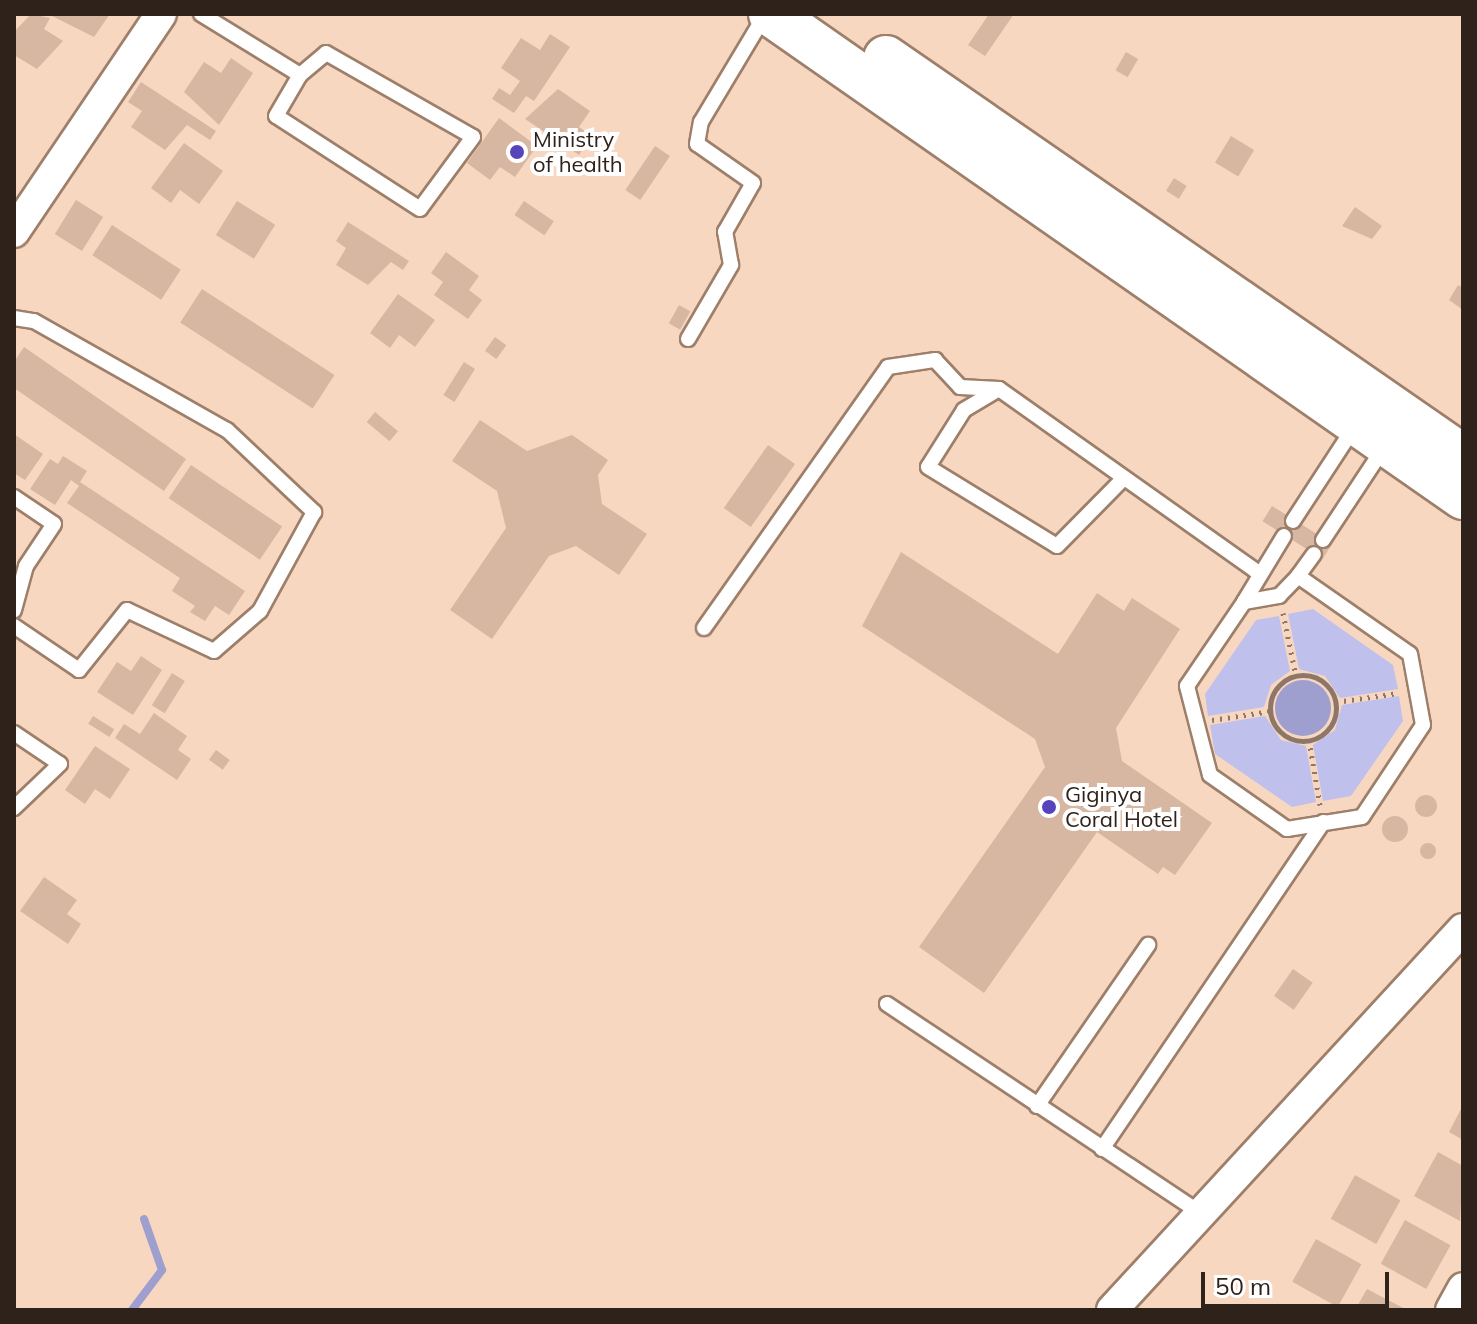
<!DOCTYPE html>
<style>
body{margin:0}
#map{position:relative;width:1477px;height:1324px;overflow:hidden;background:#f8d7c1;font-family:Mulish,sans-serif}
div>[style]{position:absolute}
.green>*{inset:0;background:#c0c0ec}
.water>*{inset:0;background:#9e9ecf}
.round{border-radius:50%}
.stream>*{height:8px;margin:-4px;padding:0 4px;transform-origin:4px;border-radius:4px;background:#9e9ecf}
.building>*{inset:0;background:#d7b7a2;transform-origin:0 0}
.path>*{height:5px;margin-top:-2.5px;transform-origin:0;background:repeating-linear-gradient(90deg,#8e7769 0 2px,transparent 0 8px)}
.path>.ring{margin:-2.5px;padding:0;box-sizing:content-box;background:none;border:5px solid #8e7769;border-radius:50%}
.roads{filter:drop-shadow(2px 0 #9d7f6a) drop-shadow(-2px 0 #9d7f6a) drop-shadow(0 2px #9d7f6a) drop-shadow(0 -2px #9d7f6a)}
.service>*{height:14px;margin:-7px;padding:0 7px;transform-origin:7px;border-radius:7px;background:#fff}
.minor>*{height:30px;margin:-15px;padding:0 15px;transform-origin:15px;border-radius:15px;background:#fff}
.primary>*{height:44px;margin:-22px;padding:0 22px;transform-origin:22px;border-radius:22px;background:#fff}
.dots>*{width:22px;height:22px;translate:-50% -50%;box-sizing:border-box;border:4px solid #fff;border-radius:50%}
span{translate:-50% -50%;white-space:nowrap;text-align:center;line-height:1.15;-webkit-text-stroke:8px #fff;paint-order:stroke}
.poi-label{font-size:22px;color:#2f221a}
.left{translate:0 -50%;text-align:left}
.frame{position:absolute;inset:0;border:16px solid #2f221a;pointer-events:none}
.scale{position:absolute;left:1201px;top:1272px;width:188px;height:36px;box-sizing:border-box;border:4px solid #2f221a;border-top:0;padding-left:10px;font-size:24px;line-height:28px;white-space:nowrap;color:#2f221a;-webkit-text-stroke:6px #fff;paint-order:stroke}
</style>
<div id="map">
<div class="green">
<i style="clip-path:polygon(1313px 609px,1393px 665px,1398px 689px,1340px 698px,1325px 676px,1299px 669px,1288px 614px)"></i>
<i style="clip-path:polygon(1279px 616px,1290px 671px,1271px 685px,1264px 707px,1208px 716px,1205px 694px,1256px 620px)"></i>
<i style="clip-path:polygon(1399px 696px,1403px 721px,1351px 796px,1323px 801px,1313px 745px,1335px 730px,1342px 705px)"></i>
<i style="clip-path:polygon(1265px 716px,1281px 740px,1306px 746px,1316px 802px,1292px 807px,1215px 754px,1210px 725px)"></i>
</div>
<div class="water">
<i class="round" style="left:1275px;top:680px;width:56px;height:56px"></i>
</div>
<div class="stream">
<i style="left:132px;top:1310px;width:50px;rotate:-53.1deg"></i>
<i style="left:162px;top:1270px;width:54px;rotate:-109.4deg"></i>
</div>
<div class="building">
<i style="clip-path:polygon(31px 14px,50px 18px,44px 29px,63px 41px,37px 69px,14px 55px,14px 32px)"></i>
<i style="clip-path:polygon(110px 14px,94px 37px,52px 16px,54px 14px)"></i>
<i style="clip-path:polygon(989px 14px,1014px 14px,985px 56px,968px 45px)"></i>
<i style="clip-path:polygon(550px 34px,570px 47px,534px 101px,526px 96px,514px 113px,492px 99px,499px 88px,510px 95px,520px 81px,501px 68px,521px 38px,540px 50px)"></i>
<i style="left:1126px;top:52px;width:14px;height:21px;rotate:30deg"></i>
<i style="clip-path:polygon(231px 58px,253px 73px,219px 125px,184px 92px,204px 62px,221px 73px)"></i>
<i style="clip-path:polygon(141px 82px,216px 131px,210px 140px,187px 125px,165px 150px,131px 127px,142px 111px,128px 102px)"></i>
<i style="clip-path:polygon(558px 89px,590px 111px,579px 127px,592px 136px,579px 155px,525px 119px)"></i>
<i style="clip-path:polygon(499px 118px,537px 146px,515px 177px,500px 167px,490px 180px,467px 163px)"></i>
<i style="left:1231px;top:136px;width:27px;height:31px;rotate:31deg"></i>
<i style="clip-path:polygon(184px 143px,223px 171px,199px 204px,180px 190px,171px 203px,151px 188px)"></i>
<i style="left:655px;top:146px;width:18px;height:53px;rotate:34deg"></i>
<i style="left:1174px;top:178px;width:15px;height:15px;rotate:32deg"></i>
<i style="left:76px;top:200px;width:32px;height:40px;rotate:32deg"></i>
<i style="left:237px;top:201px;width:45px;height:40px;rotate:32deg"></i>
<i style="left:524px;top:201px;width:36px;height:17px;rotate:34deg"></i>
<i style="clip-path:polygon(1355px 207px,1382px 226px,1372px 239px,1342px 226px)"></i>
<i style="clip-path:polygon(348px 222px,409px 261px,403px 270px,391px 262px,368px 285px,336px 265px,346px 248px,336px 241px)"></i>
<i style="left:112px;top:225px;width:82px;height:36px;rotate:33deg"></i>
<i style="clip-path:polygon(446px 252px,479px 276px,469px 290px,482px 300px,468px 319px,434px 295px,443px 282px,431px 273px)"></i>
<i style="clip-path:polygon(1458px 285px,1463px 288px,1463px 310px,1449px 300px)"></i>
<i style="left:202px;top:289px;width:158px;height:40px;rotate:33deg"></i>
<i style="clip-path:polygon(398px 294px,435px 320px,415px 347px,399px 335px,390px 348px,370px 333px)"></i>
<i style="left:679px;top:305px;width:13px;height:21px;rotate:29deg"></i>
<i style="left:495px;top:337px;width:14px;height:17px;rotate:36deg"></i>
<i style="clip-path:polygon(24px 347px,186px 459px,164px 491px,14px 388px,14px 362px)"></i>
<i style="left:464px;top:362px;width:13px;height:39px;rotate:32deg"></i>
<i style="left:375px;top:412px;width:30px;height:13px;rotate:40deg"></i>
<i style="clip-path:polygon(480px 420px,527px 451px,572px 435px,608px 460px,598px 475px,602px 504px,647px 534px,619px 575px,576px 546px,549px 556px,492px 639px,450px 610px,506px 528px,497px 491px,452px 461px)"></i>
<i style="clip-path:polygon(14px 434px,43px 454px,25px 480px,14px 473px)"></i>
<i style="left:768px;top:445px;width:33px;height:77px;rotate:35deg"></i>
<i style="clip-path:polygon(63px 456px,87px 471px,80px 482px,245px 591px,229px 615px,215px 606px,205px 621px,190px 612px,195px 606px,172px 591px,180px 578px,67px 503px,79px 486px,71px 480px,55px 505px,30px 489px,50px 459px,58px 464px)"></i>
<i style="left:191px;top:465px;width:110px;height:40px;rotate:34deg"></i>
<i style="left:1272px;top:506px;width:71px;height:18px;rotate:32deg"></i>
<i style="clip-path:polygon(901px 552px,1058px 654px,1097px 593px,1124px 611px,1132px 598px,1180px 629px,1116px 728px,1122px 761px,1212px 823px,1175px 875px,1163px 867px,1158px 874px,1097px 832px,984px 993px,919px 947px,1045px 767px,1035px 739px,862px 626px)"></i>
<i style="clip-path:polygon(141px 656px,162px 670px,133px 715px,97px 692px,117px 662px,131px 671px)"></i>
<i style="left:172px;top:673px;width:15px;height:38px;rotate:32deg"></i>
<i style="clip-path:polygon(154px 713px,187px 736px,178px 750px,191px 759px,177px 780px,115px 738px,124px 724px,140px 734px)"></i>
<i style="left:93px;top:716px;width:25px;height:9px;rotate:32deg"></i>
<i style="clip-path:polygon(95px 746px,130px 769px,110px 799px,95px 789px,85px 804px,65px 790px)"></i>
<i style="left:216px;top:750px;width:17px;height:12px;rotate:36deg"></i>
<i class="round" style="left:1415px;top:795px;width:22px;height:22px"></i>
<i class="round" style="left:1382px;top:816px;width:26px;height:26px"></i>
<i class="round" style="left:1420px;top:843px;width:16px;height:16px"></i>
<i style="clip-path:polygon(44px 877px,77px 900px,67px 914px,81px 924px,68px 944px,20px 911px)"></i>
<i style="left:1293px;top:969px;width:24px;height:33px;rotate:35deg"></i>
<i style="clip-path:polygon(1463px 1105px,1463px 1140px,1449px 1132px)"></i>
<i style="clip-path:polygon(1438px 1152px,1463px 1166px,1460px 1221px,1414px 1196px)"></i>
<i style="left:1355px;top:1175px;width:52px;height:50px;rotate:29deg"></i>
<i style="left:1405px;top:1220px;width:52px;height:50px;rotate:29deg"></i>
<i style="left:1316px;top:1239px;width:52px;height:49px;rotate:29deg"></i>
<i style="clip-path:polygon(1367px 1289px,1407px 1310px,1355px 1310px)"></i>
</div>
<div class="path">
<i style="left:1283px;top:613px;width:64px;rotate:78.3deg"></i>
<i class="ring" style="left:1270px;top:675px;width:61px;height:61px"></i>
<i style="left:1336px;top:702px;width:63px;rotate:-8.3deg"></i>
<i style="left:1212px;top:720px;width:60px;rotate:-8.7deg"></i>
<i style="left:1309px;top:740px;width:66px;rotate:80.4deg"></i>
</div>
<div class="roads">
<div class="service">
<i style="left:201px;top:14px;width:116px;rotate:31.6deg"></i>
<i style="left:326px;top:53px;width:169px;rotate:29.7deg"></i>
<i style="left:473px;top:137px;width:89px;rotate:126.4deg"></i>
<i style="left:420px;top:209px;width:171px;rotate:-147.1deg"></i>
<i style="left:276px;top:116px;width:48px;rotate:-59.7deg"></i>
<i style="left:300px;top:75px;width:34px;rotate:-40deg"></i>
<i style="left:14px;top:318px;width:20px;rotate:9deg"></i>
<i style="left:34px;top:321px;width:222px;rotate:29.5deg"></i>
<i style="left:227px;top:430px;width:120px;rotate:43.3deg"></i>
<i style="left:314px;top:512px;width:113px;rotate:118.6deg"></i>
<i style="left:260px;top:611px;width:61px;rotate:139deg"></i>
<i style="left:214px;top:651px;width:96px;rotate:-154.8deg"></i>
<i style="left:127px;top:610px;width:77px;rotate:128.7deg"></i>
<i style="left:79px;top:670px;width:78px;rotate:-145.9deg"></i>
<i style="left:688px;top:339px;width:86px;rotate:-59.8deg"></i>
<i style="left:731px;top:265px;width:34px;rotate:-100deg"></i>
<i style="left:725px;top:232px;width:56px;rotate:-60.3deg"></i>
<i style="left:753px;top:183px;width:68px;rotate:-145.1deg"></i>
<i style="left:697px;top:144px;width:22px;rotate:-80deg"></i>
<i style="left:701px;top:122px;width:125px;rotate:-59.1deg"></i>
<i style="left:999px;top:389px;width:41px;rotate:149deg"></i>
<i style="left:964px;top:410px;width:67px;rotate:122.3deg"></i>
<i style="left:928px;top:467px;width:151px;rotate:31.5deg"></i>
<i style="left:1057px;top:546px;width:91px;rotate:-45.4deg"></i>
<i style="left:14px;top:497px;width:48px;rotate:34deg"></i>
<i style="left:54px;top:524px;width:50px;rotate:123.7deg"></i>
<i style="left:26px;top:566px;width:46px;rotate:105.3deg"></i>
<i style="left:1293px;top:521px;width:113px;rotate:-56.9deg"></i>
<i style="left:1323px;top:540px;width:113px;rotate:-56.6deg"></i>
<i style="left:1298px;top:576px;width:136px;rotate:34.9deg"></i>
<i style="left:1410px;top:654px;width:72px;rotate:79.6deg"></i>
<i style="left:1423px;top:725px;width:110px;rotate:123.5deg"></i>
<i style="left:1362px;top:817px;width:76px;rotate:170.9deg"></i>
<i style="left:1287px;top:829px;width:94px;rotate:-145deg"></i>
<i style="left:1210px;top:775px;width:92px;rotate:-104.5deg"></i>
<i style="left:1187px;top:686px;width:102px;rotate:-55.8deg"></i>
<i style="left:1244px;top:602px;width:36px;rotate:-10deg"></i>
<i style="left:1279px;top:596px;width:28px;rotate:-46deg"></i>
<i style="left:1298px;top:576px;width:27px;rotate:-54deg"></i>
<i style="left:1244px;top:602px;width:77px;rotate:-58.8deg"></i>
<i style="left:704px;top:628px;width:319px;rotate:-54.8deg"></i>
<i style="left:888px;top:367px;width:48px;rotate:-8.5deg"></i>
<i style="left:935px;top:360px;width:37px;rotate:47deg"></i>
<i style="left:960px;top:387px;width:39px;rotate:3deg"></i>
<i style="left:999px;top:389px;width:320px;rotate:35.3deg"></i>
<i style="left:14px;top:733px;width:55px;rotate:34deg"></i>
<i style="left:60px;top:764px;width:64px;rotate:136.3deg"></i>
<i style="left:887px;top:1004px;width:380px;rotate:33.7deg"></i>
<i style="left:1037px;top:1106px;width:196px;rotate:-55.4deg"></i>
<i style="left:1102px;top:1149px;width:395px;rotate:-55.9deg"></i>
</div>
<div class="minor">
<i style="left:14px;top:232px;width:263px;rotate:-56deg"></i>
<i style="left:1112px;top:1310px;width:518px;rotate:-47.35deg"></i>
<i style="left:1451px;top:1310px;width:25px;rotate:-61deg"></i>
</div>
<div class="primary">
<i style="left:771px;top:14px;width:844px;rotate:34.91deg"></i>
<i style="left:886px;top:58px;width:702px;rotate:34.66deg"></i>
</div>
</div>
<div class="dots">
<i style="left:517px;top:152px;background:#5743bb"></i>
<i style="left:1049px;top:807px;background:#5743bb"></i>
</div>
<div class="poi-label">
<span class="left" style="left:533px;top:152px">Ministry<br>of health</span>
<span class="left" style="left:1065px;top:807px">Giginya<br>Coral Hotel</span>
</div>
<div class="frame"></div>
<div class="scale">50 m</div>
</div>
